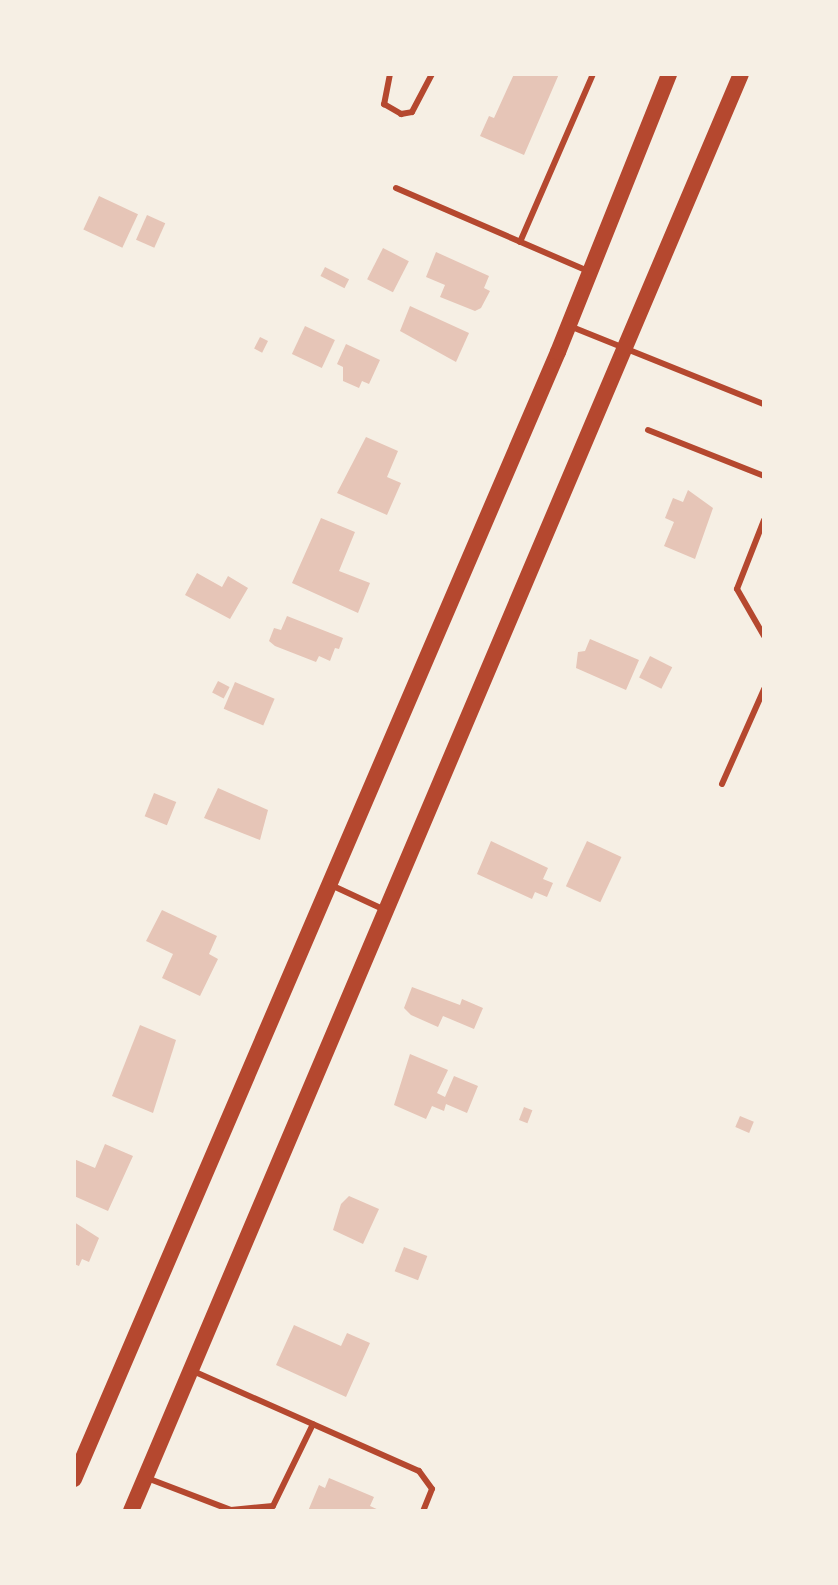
<!DOCTYPE html>
<style>
body{margin:0}
#map{position:relative;width:838px;height:1585px;overflow:hidden;background:#f6efe4;font-family:"Nunito Sans",sans-serif}
div>[style]{position:absolute}
.building>*{inset:0;background:#e6c5b7;transform-origin:0 0}
.service>*{height:6px;margin:-3px;padding:0 3px;transform-origin:3px;border-radius:3px;background:#b5482f}
.secondary>*{height:16px;margin:-8px;padding:0 8px;transform-origin:8px;border-radius:8px;background:#b5482f}
span{translate:-50% -50%;white-space:nowrap;text-align:center;line-height:1.15;-webkit-text-stroke:6px #f6efe4;paint-order:stroke}
.frame{position:absolute;inset:0;border:76px solid #f6efe4;pointer-events:none}
</style>
<div id="map">
<div class="building">
<i style="clip-path:polygon(514px 74px,559px 74px,524px 155px,480px 136px,489px 116px,494px 118px)"></i>
<i style="left:99px;top:196px;width:43px;height:37px;rotate:25deg"></i>
<i style="left:147px;top:215px;width:20px;height:27px;rotate:24deg"></i>
<i style="left:383px;top:248px;width:29px;height:35px;rotate:27deg"></i>
<i style="clip-path:polygon(436px 252px,489px 276px,484px 288px,490px 291px,481px 308px,475px 311px,440px 297px,445px 285px,426px 277px)"></i>
<i style="left:325px;top:267px;width:27px;height:10px;rotate:27deg"></i>
<i style="clip-path:polygon(410px 306px,469px 333px,456px 362px,400px 331px)"></i>
<i style="left:305px;top:326px;width:33px;height:31px;rotate:25deg"></i>
<i style="left:260px;top:337px;width:9px;height:13px;rotate:27deg"></i>
<i style="clip-path:polygon(346px 344px,380px 360px,369px 384px,362px 381px,359px 388px,343px 381px,343px 367px,337px 364px)"></i>
<i style="clip-path:polygon(366px 437px,398px 451px,387px 477px,401px 483px,387px 515px,337px 493px)"></i>
<i style="clip-path:polygon(688px 490px,713px 508px,695px 559px,664px 546px,674px 522px,665px 518px,673px 498px,683px 502px)"></i>
<i style="clip-path:polygon(321px 518px,355px 532px,339px 571px,370px 583px,358px 613px,292px 583px)"></i>
<i style="clip-path:polygon(197px 573px,222px 587px,228px 576px,248px 588px,230px 619px,185px 595px)"></i>
<i style="clip-path:polygon(287px 616px,343px 638px,339px 649px,335px 648px,330px 661px,319px 656px,316px 662px,275px 646px,269px 641px,274px 628px,281px 630px)"></i>
<i style="clip-path:polygon(590px 639px,639px 660px,626px 690px,576px 668px,578px 652px,585px 651px)"></i>
<i style="left:650px;top:656px;width:25px;height:24px;rotate:27deg"></i>
<i style="left:218px;top:681px;width:13px;height:13px;rotate:27deg"></i>
<i style="left:235px;top:682px;width:43px;height:29px;rotate:23deg"></i>
<i style="clip-path:polygon(218px 788px,268px 810px,260px 840px,204px 818px)"></i>
<i style="left:154px;top:793px;width:24px;height:25px;rotate:22deg"></i>
<i style="clip-path:polygon(491px 841px,548px 868px,543px 879px,553px 883px,547px 897px,535px 892px,532px 899px,477px 874px)"></i>
<i style="left:587px;top:841px;width:38px;height:50px;rotate:25deg"></i>
<i style="clip-path:polygon(162px 910px,217px 936px,209px 954px,218px 959px,200px 996px,162px 978px,173px 954px,146px 941px)"></i>
<i style="clip-path:polygon(412px 987px,460px 1005px,462px 999px,483px 1008px,474px 1029px,443px 1016px,438px 1027px,411px 1015px,404px 1008px)"></i>
<i style="clip-path:polygon(140px 1025px,176px 1040px,153px 1113px,112px 1096px)"></i>
<i style="clip-path:polygon(410px 1054px,448px 1070px,437px 1093px,445px 1097px,454px 1076px,478px 1086px,467px 1113px,446px 1104px,444px 1111px,432px 1106px,426px 1119px,394px 1105px)"></i>
<i style="left:524px;top:1107px;width:9px;height:14px;rotate:21deg"></i>
<i style="left:740px;top:1116px;width:15px;height:12px;rotate:23deg"></i>
<i style="clip-path:polygon(105px 1144px,133px 1156px,108px 1211px,74px 1196px,74px 1159px,95px 1168px)"></i>
<i style="clip-path:polygon(349px 1196px,379px 1209px,363px 1244px,333px 1230px,341px 1204px)"></i>
<i style="clip-path:polygon(74px 1222px,99px 1238px,89px 1262px,82px 1259px,79px 1266px,74px 1264px)"></i>
<i style="left:404px;top:1247px;width:25px;height:26px;rotate:21deg"></i>
<i style="clip-path:polygon(294px 1325px,341px 1346px,347px 1333px,370px 1343px,346px 1397px,276px 1365px)"></i>
<i style="clip-path:polygon(329px 1478px,374px 1497px,370px 1506px,381px 1511px,308px 1511px,319px 1485px,325px 1488px)"></i>
</div>
<div class="service">
<i style="left:390px;top:74px;width:31px;rotate:101deg"></i>
<i style="left:384px;top:104px;width:20px;rotate:30deg"></i>
<i style="left:401px;top:114px;width:11px;rotate:-10deg"></i>
<i style="left:412px;top:112px;width:43px;rotate:-62.2deg"></i>
<i style="left:396px;top:188px;width:211px;rotate:23.4deg"></i>
<i style="left:520px;top:242px;width:183px;rotate:-66.5deg"></i>
<i style="left:572px;top:327px;width:207px;rotate:21.9deg"></i>
<i style="left:648px;top:430px;width:125px;rotate:21.6deg"></i>
<i style="left:764px;top:520px;width:74px;rotate:111.4deg"></i>
<i style="left:737px;top:589px;width:54px;rotate:60.1deg"></i>
<i style="left:722px;top:784px;width:104px;rotate:-66.1deg"></i>
<i style="left:331px;top:885px;width:57px;rotate:24.8deg"></i>
<i style="left:193px;top:1371px;width:247px;rotate:23.9deg"></i>
<i style="left:419px;top:1471px;width:22px;rotate:54deg"></i>
<i style="left:432px;top:1489px;width:24px;rotate:112deg"></i>
<i style="left:147px;top:1478px;width:90px;rotate:20.9deg"></i>
<i style="left:231px;top:1510px;width:42px;rotate:-5.4deg"></i>
<i style="left:273px;top:1506px;width:91px;rotate:-64deg"></i>
</div>
<div class="secondary">
<i style="left:74px;top:1479px;width:1227px;rotate:-66.76deg"></i>
<i style="left:558px;top:352px;width:299px;rotate:-68.2deg"></i>
<i style="left:131px;top:1511px;width:1561px;rotate:-67deg"></i>
</div>
<div class="frame"></div>
</div>
